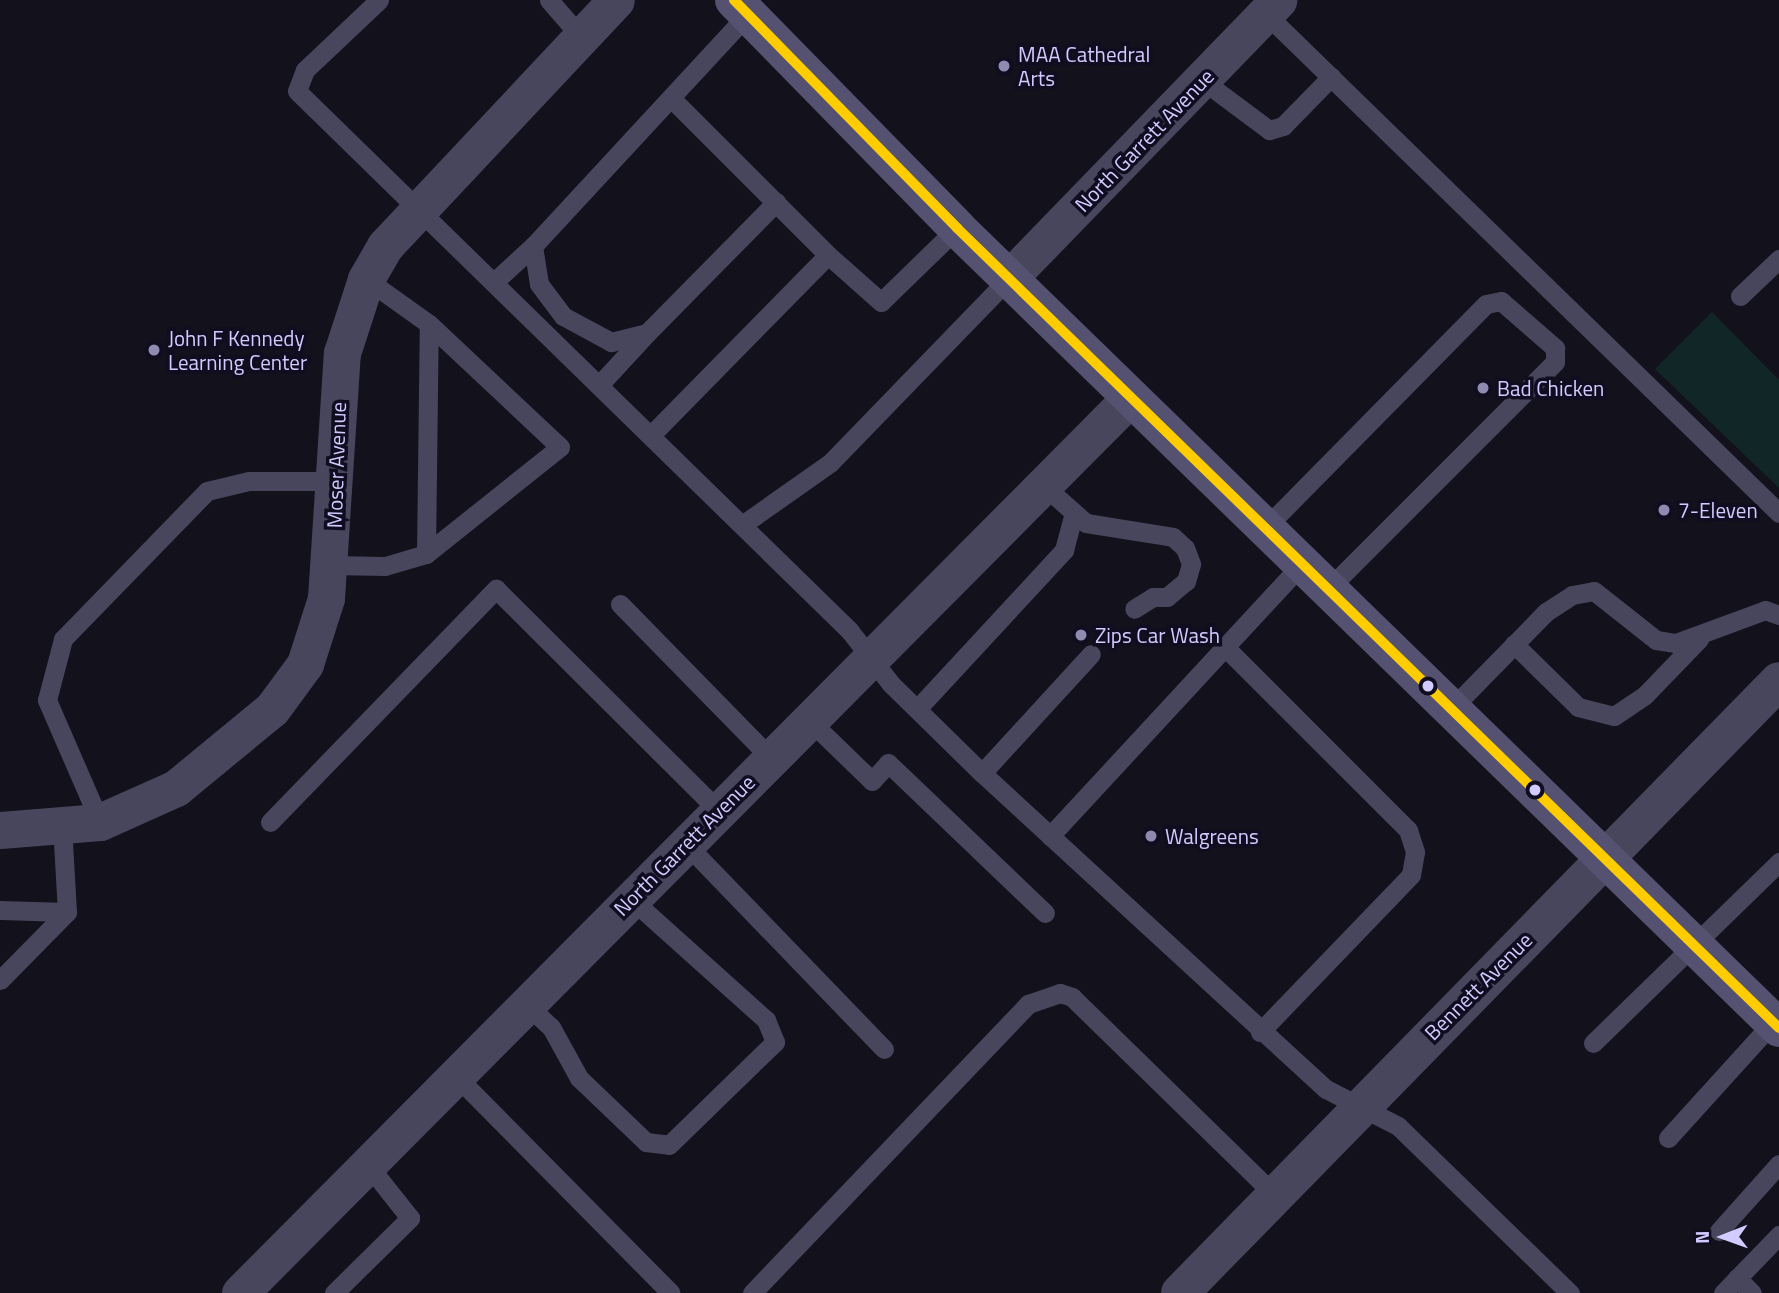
<!DOCTYPE html>
<style>
body{margin:0}
#map{position:relative;width:1779px;height:1293px;overflow:hidden;background:#13111c;font-family:"Titillium Web",sans-serif}
div>[style]{position:absolute}
.green>*{inset:0;background:#102627}
.service>*{height:19px;margin:-9.5px;padding:0 9.5px;transform-origin:9.5px;border-radius:9.5px;background:#47465d}
.minor>*{height:37px;margin:-18.5px;padding:0 18.5px;transform-origin:18.5px;border-radius:18.5px;background:#47465d}
.tertiary>*{height:38px;margin:-19px;padding:0 19px;transform-origin:19px;border-radius:19px;background:#47465d}
.secondary>*{height:38px;margin:-19px;padding:0 19px;transform-origin:19px;border-radius:19px;background:#545270}
.bus-1>*{height:10px;margin:-5px;padding:0 5px;transform-origin:5px;border-radius:5px;background:#fc0}
.dots>*{width:19px;height:19px;translate:-50% -50%;box-sizing:border-box;border:4px solid #100d20;border-radius:50%}
span{translate:-50% -50%;white-space:nowrap;text-align:center;line-height:1.15;-webkit-text-stroke:7px #100d20;paint-order:stroke}
.poi-label{font-size:21px;color:#d2cbff}
.left{translate:0 -50%;text-align:left}
.street-label{font-size:21px;color:#d2cbff}
.north{position:absolute;left:1688px;top:1202px;width:70px;height:70px;-webkit-text-stroke:5px #100d20;paint-order:stroke;rotate:269deg;font-size:19px;font-weight:700;line-height:28px;text-align:center;color:#d2cbff}
.north::after{content:'';display:block;margin:auto;width:24px;height:32px;background:#d2cbff;clip-path:polygon(50% 0,100% 100%,50% 72%,0 100%)}
</style>
<div id="map">
<div class="green">
<i style="clip-path:polygon(1712px 312px,1779px 380px,1779px 488px,1655px 369px)"></i>
</div>
<div class="service">
<i style="left:379px;top:0;width:102px;rotate:136.6deg"></i>
<i style="left:305px;top:70px;width:22px;rotate:111deg"></i>
<i style="left:297px;top:91px;width:772px;rotate:44.32deg"></i>
<i style="left:849px;top:630px;width:68px;rotate:52.1deg"></i>
<i style="left:891px;top:684px;width:127px;rotate:44.4deg"></i>
<i style="left:982px;top:773px;width:467px;rotate:42.6deg"></i>
<i style="left:1326px;top:1089px;width:81px;rotate:27.2deg"></i>
<i style="left:1398px;top:1126px;width:240px;rotate:44.2deg"></i>
<i style="left:549px;top:0;width:49px;rotate:49.1deg"></i>
<i style="left:1265px;top:13px;width:717px;rotate:44.21deg"></i>
<i style="left:748px;top:14px;width:316px;rotate:132.8deg"></i>
<i style="left:533px;top:246px;width:38px;rotate:81deg"></i>
<i style="left:539px;top:284px;width:40px;rotate:53deg"></i>
<i style="left:563px;top:316px;width:55px;rotate:28.4deg"></i>
<i style="left:611px;top:342px;width:37px;rotate:-14deg"></i>
<i style="left:647px;top:333px;width:184px;rotate:-45.4deg"></i>
<i style="left:1202px;top:80px;width:84px;rotate:36.7deg"></i>
<i style="left:1269px;top:130px;width:15px;rotate:-16deg"></i>
<i style="left:1283px;top:126px;width:69px;rotate:-45.6deg"></i>
<i style="left:828px;top:255px;width:71px;rotate:41.6deg"></i>
<i style="left:881px;top:302px;width:106px;rotate:-44.2deg"></i>
<i style="left:495px;top:281px;width:52px;rotate:-42.6deg"></i>
<i style="left:1740px;top:296px;width:54px;rotate:-43.5deg"></i>
<i style="left:600px;top:384px;width:69px;rotate:-47.3deg"></i>
<i style="left:651px;top:435px;width:252px;rotate:-45.5deg"></i>
<i style="left:828px;top:255px;width:221px;rotate:-135deg"></i>
<i style="left:1043px;top:485px;width:57px;rotate:41.5deg"></i>
<i style="left:1086px;top:523px;width:88px;rotate:9.1deg"></i>
<i style="left:1173px;top:537px;width:16px;rotate:43deg"></i>
<i style="left:1185px;top:548px;width:17px;rotate:69deg"></i>
<i style="left:1191px;top:564px;width:18px;rotate:106deg"></i>
<i style="left:1186px;top:581px;width:25px;rotate:140deg"></i>
<i style="left:1167px;top:597px;width:14px;rotate:180deg"></i>
<i style="left:1153px;top:597px;width:22px;rotate:148deg"></i>
<i style="left:742px;top:525px;width:108px;rotate:-35.2deg"></i>
<i style="left:830px;top:463px;width:257px;rotate:-45.9deg"></i>
<i style="left:1264px;top:529px;width:316px;rotate:-45.4deg"></i>
<i style="left:1486px;top:304px;width:15px;rotate:-11deg"></i>
<i style="left:1501px;top:301px;width:72px;rotate:41deg"></i>
<i style="left:1555px;top:348px;width:14px;rotate:90deg"></i>
<i style="left:1555px;top:362px;width:321px;rotate:135deg"></i>
<i style="left:426px;top:554px;width:171px;rotate:-38.6deg"></i>
<i style="left:560px;top:447px;width:180px;rotate:-136.8deg"></i>
<i style="left:330px;top:565px;width:55px;rotate:1deg"></i>
<i style="left:385px;top:566px;width:43px;rotate:-16.3deg"></i>
<i style="left:426px;top:554px;width:230px;rotate:-89.3deg"></i>
<i style="left:429px;top:324px;width:77px;rotate:-144.5deg"></i>
<i style="left:620px;top:604px;width:214px;rotate:45.6deg"></i>
<i style="left:1514px;top:644px;width:90px;rotate:44.5deg"></i>
<i style="left:1578px;top:707px;width:37px;rotate:14deg"></i>
<i style="left:1614px;top:716px;width:37px;rotate:-34deg"></i>
<i style="left:1645px;top:695px;width:78px;rotate:-46deg"></i>
<i style="left:1225px;top:647px;width:259px;rotate:45deg"></i>
<i style="left:1408px;top:830px;width:23px;rotate:72deg"></i>
<i style="left:1415px;top:852px;width:23px;rotate:100deg"></i>
<i style="left:1411px;top:875px;width:218px;rotate:133.9deg"></i>
<i style="left:1453px;top:707px;width:133px;rotate:-45.6deg"></i>
<i style="left:1546px;top:612px;width:31px;rotate:-33deg"></i>
<i style="left:1572px;top:595px;width:22px;rotate:-10deg"></i>
<i style="left:1594px;top:591px;width:79px;rotate:38.3deg"></i>
<i style="left:1656px;top:640px;width:20px;rotate:9deg"></i>
<i style="left:1676px;top:643px;width:95px;rotate:-20.3deg"></i>
<i style="left:1765px;top:610px;width:15px;rotate:20deg"></i>
<i style="left:917px;top:709px;width:217px;rotate:-47.2deg"></i>
<i style="left:1064px;top:550px;width:34px;rotate:-75deg"></i>
<i style="left:808px;top:719px;width:89px;rotate:44.1deg"></i>
<i style="left:872px;top:781px;width:24px;rotate:-48deg"></i>
<i style="left:888px;top:763px;width:217px;rotate:43.7deg"></i>
<i style="left:982px;top:773px;width:161px;rotate:-47.5deg"></i>
<i style="left:100px;top:822px;width:133px;rotate:-113.5deg"></i>
<i style="left:47px;top:700px;width:63px;rotate:-75.3deg"></i>
<i style="left:63px;top:639px;width:206px;rotate:-45.8deg"></i>
<i style="left:207px;top:491px;width:43px;rotate:-13.4deg"></i>
<i style="left:249px;top:481px;width:85px"></i>
<i style="left:270px;top:822px;width:325px;rotate:-45.9deg"></i>
<i style="left:496px;top:589px;width:315px;rotate:44.9deg"></i>
<i style="left:1050px;top:836px;width:371px;rotate:-47.2deg"></i>
<i style="left:686px;top:844px;width:285px;rotate:46deg"></i>
<i style="left:0;top:910px;width:67px;rotate:1.7deg"></i>
<i style="left:0;top:980px;width:95px;rotate:-45.4deg"></i>
<i style="left:67px;top:912px;width:87px;rotate:-93.3deg"></i>
<i style="left:526px;top:1004px;width:34px;rotate:43deg"></i>
<i style="left:551px;top:1027px;width:58px;rotate:61.2deg"></i>
<i style="left:579px;top:1078px;width:93px;rotate:43.7deg"></i>
<i style="left:646px;top:1142px;width:23px;rotate:7deg"></i>
<i style="left:669px;top:1145px;width:148px;rotate:-44.2deg"></i>
<i style="left:775px;top:1042px;width:24px;rotate:-112deg"></i>
<i style="left:766px;top:1020px;width:181px;rotate:-138.1deg"></i>
<i style="left:1593px;top:1043px;width:260px;rotate:-44.2deg"></i>
<i style="left:456px;top:1076px;width:305px;rotate:45.3deg"></i>
<i style="left:1668px;top:1138px;width:156px;rotate:-47.8deg"></i>
<i style="left:1719px;top:1231px;width:90px;rotate:-48.2deg"></i>
<i style="left:1737px;top:1278px;width:21px;rotate:45deg"></i>
<i style="left:334px;top:1293px;width:107px;rotate:-44.6deg"></i>
<i style="left:410px;top:1218px;width:68px;rotate:-128.4deg"></i>
<i style="left:752px;top:1293px;width:400px;rotate:-46.3deg"></i>
<i style="left:1028px;top:1004px;width:34px;rotate:-19deg"></i>
<i style="left:1060px;top:993px;width:13px;rotate:18deg"></i>
<i style="left:1072px;top:997px;width:284px;rotate:44.3deg"></i>
<i style="left:1723px;top:1293px;width:81px;rotate:-46deg"></i>
</div>
<div class="minor">
<i style="left:1009px;top:278px;width:387px;rotate:-45.9deg"></i>
<i style="left:0;top:830px;width:100px;rotate:-4.6deg"></i>
<i style="left:100px;top:822px;width:83px;rotate:-24.1deg"></i>
<i style="left:176px;top:788px;width:124px;rotate:-39.5deg"></i>
<i style="left:272px;top:709px;width:56px;rotate:-53.7deg"></i>
<i style="left:305px;top:664px;width:69px;rotate:-72.3deg"></i>
<i style="left:326px;top:598px;width:246px;rotate:-86.3deg"></i>
<i style="left:342px;top:353px;width:78px;rotate:-72deg"></i>
<i style="left:366px;top:279px;width:38px;rotate:-60deg"></i>
<i style="left:385px;top:246px;width:337px;rotate:-46.8deg"></i>
<i style="left:240px;top:1293px;width:1262px;rotate:-45.16deg"></i>
</div>
<div class="tertiary">
<i style="left:1180px;top:1293px;width:856px;rotate:-45.62deg"></i>
</div>
<div class="secondary">
<i style="left:734px;top:0;width:319px;rotate:45.6deg"></i>
<i style="left:957px;top:228px;width:1147px;rotate:44.22deg"></i>
</div>
<div class="bus-1">
<i style="left:734px;top:0;width:319px;rotate:45.6deg"></i>
<i style="left:957px;top:228px;width:1147px;rotate:44.22deg"></i>
</div>
<div class="dots">
<i style="left:1004px;top:66px;background:#8f8ab0"></i>
<i style="left:154px;top:350px;background:#8f8ab0"></i>
<i style="left:1483px;top:388px;background:#8f8ab0"></i>
<i style="left:1664px;top:510px;background:#8f8ab0"></i>
<i style="left:1081px;top:635px;background:#8f8ab0"></i>
<i style="left:1428px;top:686px;background:#d2cbff"></i>
<i style="left:1535px;top:790px;background:#d2cbff"></i>
<i style="left:1151px;top:836px;background:#8f8ab0"></i>
</div>
<div class="poi-label">
<span class="left" style="left:1018px;top:66px">MAA Cathedral<br>Arts</span>
<span class="left" style="left:168px;top:350px">John F Kennedy<br>Learning Center</span>
<span class="left" style="left:1497px;top:388px">Bad Chicken</span>
<span class="left" style="left:1678px;top:510px">7-Eleven</span>
<span class="left" style="left:1095px;top:635px">Zips Car Wash</span>
<span class="left" style="left:1165px;top:836px">Walgreens</span>
</div>
<div class="street-label">
<span style="left:1144px;top:140px;rotate:-46deg">North Garrett Avenue</span>
<span style="left:336px;top:465px;rotate:-88deg">Moser Avenue</span>
<span style="left:684px;top:845px;rotate:-45deg">North Garrett Avenue</span>
<span style="left:1478px;top:986px;rotate:-45deg">Bennett Avenue</span>
</div>
<div class="north">N</div>
</div>
